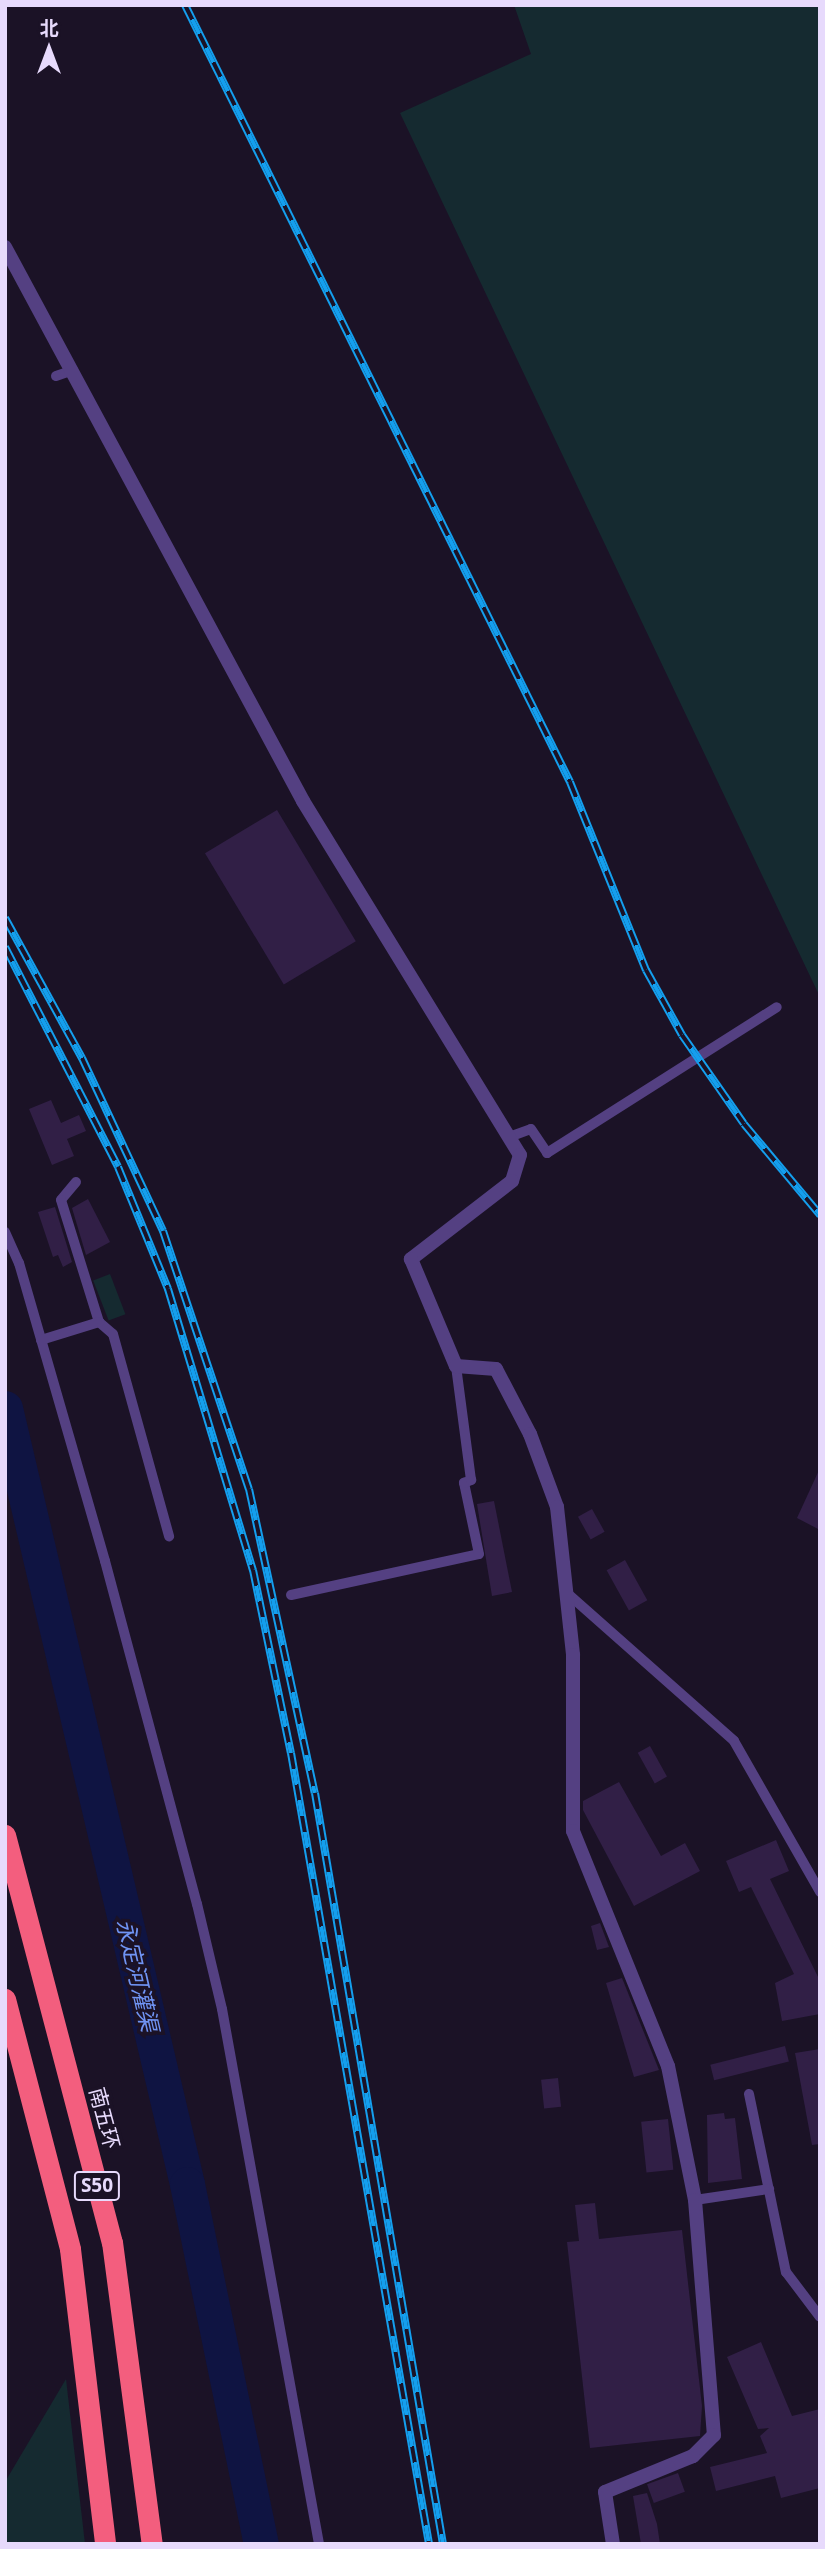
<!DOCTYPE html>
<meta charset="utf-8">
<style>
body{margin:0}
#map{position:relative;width:825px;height:2549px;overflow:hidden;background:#1b1226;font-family:"Open Sans","Noto Sans SC",sans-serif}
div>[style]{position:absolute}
.green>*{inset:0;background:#152a30;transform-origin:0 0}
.river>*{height:35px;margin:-17.5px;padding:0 17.5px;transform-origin:17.5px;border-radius:17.5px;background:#0f1442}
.building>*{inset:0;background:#311f46;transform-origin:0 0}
.service>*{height:10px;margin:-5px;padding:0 5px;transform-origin:5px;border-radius:5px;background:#544082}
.minor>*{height:14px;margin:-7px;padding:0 7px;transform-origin:7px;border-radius:7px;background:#544082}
.motorway>*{height:21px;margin:-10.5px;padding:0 10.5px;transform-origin:10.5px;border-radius:10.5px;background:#f35e7e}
.rail>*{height:8px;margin-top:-4px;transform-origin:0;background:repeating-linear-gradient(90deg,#1b1226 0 16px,#149fee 0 32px);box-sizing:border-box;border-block:2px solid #149fee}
span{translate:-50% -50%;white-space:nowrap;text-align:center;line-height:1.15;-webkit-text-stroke:7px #1b1226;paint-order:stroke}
.shield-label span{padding:2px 5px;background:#1b1226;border:2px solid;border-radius:5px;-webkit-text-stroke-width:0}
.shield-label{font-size:19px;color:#e7dafc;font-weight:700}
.street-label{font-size:21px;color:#e7dafc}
.water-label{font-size:23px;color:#7094f4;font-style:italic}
.frame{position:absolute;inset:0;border:7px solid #e7dafc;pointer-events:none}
.north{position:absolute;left:14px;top:14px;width:70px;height:70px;-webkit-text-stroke:5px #1b1226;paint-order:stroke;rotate:0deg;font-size:19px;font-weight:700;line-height:28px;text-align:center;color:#e7dafc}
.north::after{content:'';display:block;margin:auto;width:24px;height:32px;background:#e7dafc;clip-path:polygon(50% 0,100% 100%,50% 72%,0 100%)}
</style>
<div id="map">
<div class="green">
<i style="clip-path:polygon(514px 5px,820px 5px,820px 997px,400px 113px,531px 54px)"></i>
<i style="left:110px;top:1274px;width:43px;height:18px;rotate:69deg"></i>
<i style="clip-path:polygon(66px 2379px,85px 2544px,5px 2544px,5px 2482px)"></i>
</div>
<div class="river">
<i style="left:5px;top:1408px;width:797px;rotate:76.8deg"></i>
<i style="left:187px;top:2184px;width:368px;rotate:78.4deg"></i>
</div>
<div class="building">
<i style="left:277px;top:810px;width:153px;height:84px;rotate:59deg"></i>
<i style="clip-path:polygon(51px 1100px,61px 1123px,79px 1115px,86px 1131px,67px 1139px,74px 1156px,52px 1165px,29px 1109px)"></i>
<i style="clip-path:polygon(88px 1199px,110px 1242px,86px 1255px,72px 1208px)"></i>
<i style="clip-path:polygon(55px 1207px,72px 1262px,63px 1267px,58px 1255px,53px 1257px,38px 1212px)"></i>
<i style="clip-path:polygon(820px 1468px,820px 1530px,797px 1518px)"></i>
<i style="clip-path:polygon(494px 1501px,512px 1592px,492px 1596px,477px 1504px)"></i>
<i style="left:592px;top:1509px;width:26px;height:16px;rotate:61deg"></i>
<i style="left:625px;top:1560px;width:46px;height:21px;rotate:61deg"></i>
<i style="left:650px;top:1746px;width:35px;height:14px;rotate:61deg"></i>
<i style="clip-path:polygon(619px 1782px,661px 1856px,685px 1843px,700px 1871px,634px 1906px,583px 1810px,583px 1801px)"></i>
<i style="clip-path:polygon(776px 1840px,789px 1871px,770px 1879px,820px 1981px,820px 2014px,782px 2021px,775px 1983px,794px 1974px,751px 1887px,739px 1892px,726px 1861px)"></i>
<i style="clip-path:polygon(600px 1923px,609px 1947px,597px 1950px,591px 1926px)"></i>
<i style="clip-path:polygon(622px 1978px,659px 2070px,634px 2077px,606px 1983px)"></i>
<i style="left:785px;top:2046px;width:16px;height:77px;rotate:76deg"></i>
<i style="clip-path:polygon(820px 2049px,820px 2144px,812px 2145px,795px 2053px)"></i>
<i style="left:558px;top:2078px;width:29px;height:17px;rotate:84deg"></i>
<i style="clip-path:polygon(724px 2113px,725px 2119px,735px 2118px,742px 2179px,708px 2183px,707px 2115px)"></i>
<i style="left:668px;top:2119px;width:51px;height:27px;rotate:84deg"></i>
<i style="clip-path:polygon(595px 2203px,599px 2239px,682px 2230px,702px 2406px,700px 2436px,590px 2448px,567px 2242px,579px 2241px,575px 2205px)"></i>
<i style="clip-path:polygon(761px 2342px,792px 2416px,820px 2409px,820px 2488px,781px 2498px,775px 2476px,716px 2491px,710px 2467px,767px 2453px,760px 2436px,769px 2428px,758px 2429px,727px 2357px)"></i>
<i style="left:678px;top:2473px;width:20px;height:33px;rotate:70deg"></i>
<i style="clip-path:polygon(647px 2493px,657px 2524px,660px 2544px,641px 2544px,633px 2496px)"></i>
</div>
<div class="service">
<i style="left:56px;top:376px;width:18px;rotate:-19deg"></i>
<i style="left:509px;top:1137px;width:23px;rotate:-20deg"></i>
<i style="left:531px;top:1129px;width:29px;rotate:56deg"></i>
<i style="left:547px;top:1153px;width:272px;rotate:-32.4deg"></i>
<i style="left:76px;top:1182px;width:23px;rotate:130deg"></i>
<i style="left:61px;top:1200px;width:128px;rotate:72.7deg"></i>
<i style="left:99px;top:1322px;width:18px;rotate:41deg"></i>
<i style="left:113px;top:1334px;width:210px;rotate:74.5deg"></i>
<i style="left:5px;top:1232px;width:34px;rotate:66deg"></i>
<i style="left:19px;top:1263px;width:310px;rotate:73.9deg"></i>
<i style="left:105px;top:1561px;width:355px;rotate:75deg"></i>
<i style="left:197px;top:1904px;width:108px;rotate:76.6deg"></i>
<i style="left:222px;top:2009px;width:544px;rotate:79.72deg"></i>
<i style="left:41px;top:1340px;width:61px;rotate:-17.2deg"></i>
<i style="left:567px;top:1593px;width:223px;rotate:41.5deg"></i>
<i style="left:734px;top:1741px;width:174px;rotate:60.3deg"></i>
<i style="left:291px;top:1595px;width:192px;rotate:-12.3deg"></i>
<i style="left:479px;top:1554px;width:73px;rotate:-101.9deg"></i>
<i style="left:464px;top:1483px;width:8px;rotate:-23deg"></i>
<i style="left:471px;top:1480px;width:115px;rotate:-97.5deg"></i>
<i style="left:749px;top:2094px;width:182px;rotate:78.3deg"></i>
<i style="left:786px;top:2272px;width:56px;rotate:52.9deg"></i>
<i style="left:695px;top:2200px;width:75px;rotate:-8.5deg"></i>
</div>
<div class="minor">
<i style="left:5px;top:247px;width:629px;rotate:61.72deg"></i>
<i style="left:303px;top:801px;width:415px;rotate:58.5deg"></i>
<i style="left:520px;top:1155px;width:27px;rotate:107deg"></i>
<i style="left:512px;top:1181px;width:128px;rotate:142.3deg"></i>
<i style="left:411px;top:1259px;width:116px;rotate:67.2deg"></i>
<i style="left:456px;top:1366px;width:40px;rotate:4.3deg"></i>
<i style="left:496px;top:1369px;width:73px;rotate:62.4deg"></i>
<i style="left:530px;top:1434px;width:78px;rotate:69.7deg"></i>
<i style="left:557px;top:1507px;width:149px;rotate:83.8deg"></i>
<i style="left:573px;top:1655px;width:176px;rotate:90deg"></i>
<i style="left:573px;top:1831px;width:253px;rotate:68deg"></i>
<i style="left:668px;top:2066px;width:137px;rotate:78.6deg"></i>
<i style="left:695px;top:2200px;width:236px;rotate:85.4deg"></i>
<i style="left:714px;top:2435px;width:30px;rotate:135deg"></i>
<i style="left:693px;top:2456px;width:95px;rotate:157.8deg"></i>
<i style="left:605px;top:2492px;width:53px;rotate:81.3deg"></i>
</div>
<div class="motorway">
<i style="left:5px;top:1835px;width:421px;rotate:75.3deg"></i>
<i style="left:112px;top:2242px;width:305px;rotate:82.5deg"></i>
<i style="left:5px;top:1999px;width:258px;rotate:75.4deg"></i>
<i style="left:70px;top:2249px;width:297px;rotate:83.2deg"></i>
</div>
<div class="rail">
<i style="left:185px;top:5px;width:867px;rotate:63.64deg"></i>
<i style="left:570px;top:782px;width:203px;rotate:68deg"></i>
<i style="left:646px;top:970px;width:74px;rotate:61deg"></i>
<i style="left:682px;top:1035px;width:108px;rotate:55.1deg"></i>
<i style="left:744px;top:1124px;width:119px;rotate:50.1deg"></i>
<i style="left:5px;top:918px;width:160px;rotate:61.2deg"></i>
<i style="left:82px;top:1058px;width:191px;rotate:64.9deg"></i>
<i style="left:163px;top:1231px;width:272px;rotate:71.6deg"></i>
<i style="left:249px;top:1489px;width:311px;rotate:77.8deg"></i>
<i style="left:315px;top:1793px;width:762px;rotate:80.33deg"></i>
<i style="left:5px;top:947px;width:247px;rotate:62.8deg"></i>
<i style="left:118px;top:1167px;width:132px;rotate:67.7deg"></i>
<i style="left:168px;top:1289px;width:294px;rotate:73.2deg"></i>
<i style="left:253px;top:1570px;width:187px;rotate:78.3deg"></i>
<i style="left:291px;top:1753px;width:803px;rotate:80.1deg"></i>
</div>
<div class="shield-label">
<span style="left:97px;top:2186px">S50</span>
</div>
<div class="street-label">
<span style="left:105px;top:2118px;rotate:75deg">南五环</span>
</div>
<div class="water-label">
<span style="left:138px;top:1975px;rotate:77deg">永定河灌渠</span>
</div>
<div class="frame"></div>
<div class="north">北</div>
</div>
